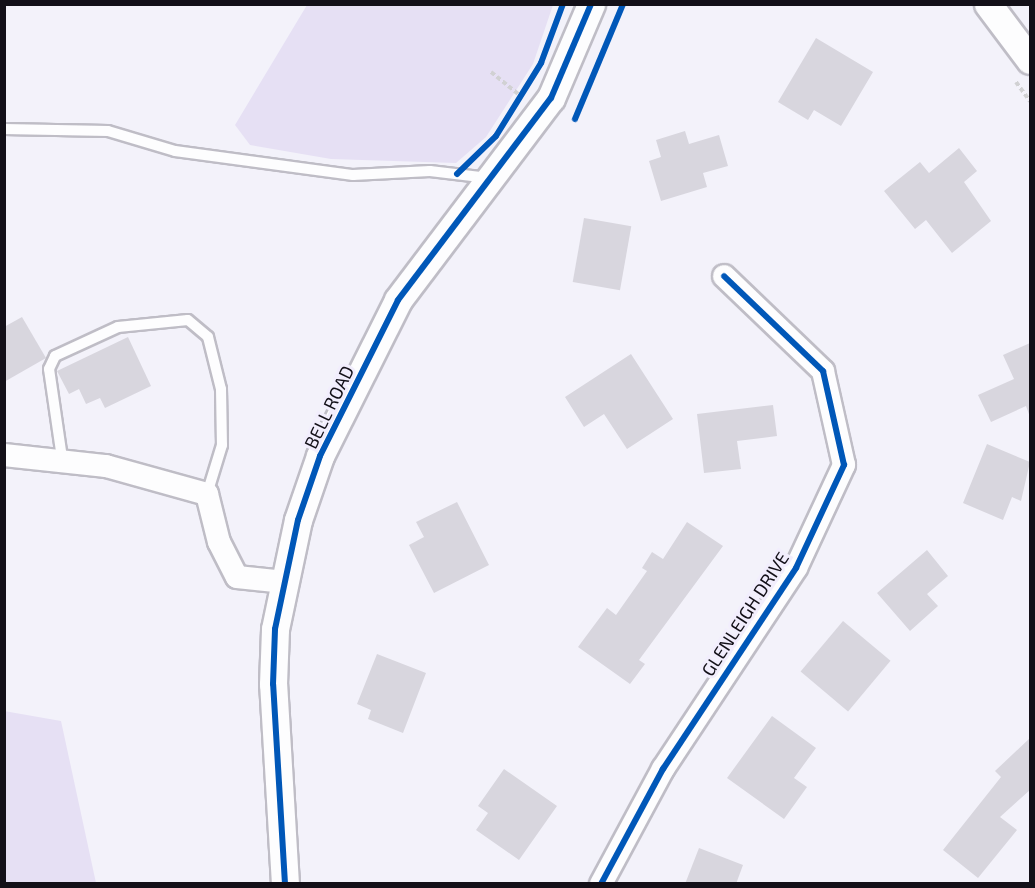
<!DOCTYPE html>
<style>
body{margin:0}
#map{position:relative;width:1035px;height:888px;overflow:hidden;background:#f3f2fa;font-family:"Exo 2",sans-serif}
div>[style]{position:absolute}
.green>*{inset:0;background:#e6e0f4}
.building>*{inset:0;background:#d8d6de;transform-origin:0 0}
.path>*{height:4px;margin-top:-2px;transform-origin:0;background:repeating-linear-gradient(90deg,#d1d1d3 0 4.5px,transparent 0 7.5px)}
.roads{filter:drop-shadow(2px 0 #bfbdc6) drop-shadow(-2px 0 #bfbdc6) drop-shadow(0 2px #bfbdc6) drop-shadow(0 -2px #bfbdc6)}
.service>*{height:10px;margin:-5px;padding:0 5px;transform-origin:5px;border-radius:5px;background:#fdfdfe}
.minor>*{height:22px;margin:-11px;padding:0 11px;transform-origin:11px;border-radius:11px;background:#fdfdfe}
.tertiary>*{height:27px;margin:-13.5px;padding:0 13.5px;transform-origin:13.5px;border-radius:13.5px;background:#fdfdfe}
.cycleway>*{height:6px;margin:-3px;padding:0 3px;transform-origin:3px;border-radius:3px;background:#0057b8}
span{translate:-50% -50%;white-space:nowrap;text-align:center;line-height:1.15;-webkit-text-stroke:6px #f2eefd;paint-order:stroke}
.street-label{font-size:18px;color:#131018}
.frame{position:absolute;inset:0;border:6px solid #131018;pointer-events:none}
</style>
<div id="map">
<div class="green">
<i style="clip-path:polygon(307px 5px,307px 4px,553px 5px,533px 64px,486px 137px,456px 163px,331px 159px,250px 145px,235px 125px)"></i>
<i style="clip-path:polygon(4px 711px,61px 721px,96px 883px,5px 883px)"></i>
</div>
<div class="building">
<i style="clip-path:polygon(816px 38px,873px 72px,841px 126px,814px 110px,808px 120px,778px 102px)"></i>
<i style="clip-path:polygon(685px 131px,689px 144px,719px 135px,728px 166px,703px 173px,707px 187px,661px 201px,649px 161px,661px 157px,656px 140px)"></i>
<i style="clip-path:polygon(959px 148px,977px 171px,964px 182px,991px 221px,952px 253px,926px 220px,915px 229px,884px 191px,920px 162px,929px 173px)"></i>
<i style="left:584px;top:218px;width:48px;height:65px;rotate:10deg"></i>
<i style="clip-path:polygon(22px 317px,46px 358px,4px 382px,4px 327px)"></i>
<i style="clip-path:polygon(128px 337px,151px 386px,105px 408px,100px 398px,86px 404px,79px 389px,69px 394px,57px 371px)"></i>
<i style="clip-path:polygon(1030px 343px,1030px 417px,1026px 406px,991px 422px,978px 395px,1014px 379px,1003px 355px)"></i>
<i style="clip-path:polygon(631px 354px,673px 419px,627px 449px,604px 414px,584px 427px,565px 397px)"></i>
<i style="clip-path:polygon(773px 405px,777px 436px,737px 441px,741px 469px,704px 473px,697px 414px)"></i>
<i style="clip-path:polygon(987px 444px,1030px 462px,1021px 501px,1012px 497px,1003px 520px,963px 503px)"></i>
<i style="clip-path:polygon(457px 502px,489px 565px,434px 593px,409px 545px,424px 537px,416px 522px)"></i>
<i style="clip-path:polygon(687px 522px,723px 546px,639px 660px,645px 664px,630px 684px,578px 647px,607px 608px,616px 615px,647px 571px,642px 568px,652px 552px,663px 559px)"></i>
<i style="clip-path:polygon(927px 550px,948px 576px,927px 594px,938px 606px,910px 631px,877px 593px)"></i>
<i style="left:843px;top:621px;width:62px;height:66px;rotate:40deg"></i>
<i style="clip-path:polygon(377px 654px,426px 673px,403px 733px,368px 719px,371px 710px,357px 704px)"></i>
<i style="clip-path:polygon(772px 716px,816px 748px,794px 778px,807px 787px,784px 819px,727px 778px)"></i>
<i style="clip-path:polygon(1030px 738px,1030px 790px,1000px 817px,1017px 830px,978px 878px,943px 850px,1001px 777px,995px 771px)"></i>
<i style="clip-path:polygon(504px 769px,557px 806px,519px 860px,476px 830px,488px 813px,478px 806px)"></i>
<i style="clip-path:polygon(699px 848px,743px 865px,736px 884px,685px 884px)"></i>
</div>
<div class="path">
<i style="left:491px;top:72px;width:38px;rotate:39deg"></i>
<i style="left:1016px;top:82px;width:24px;rotate:54deg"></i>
</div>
<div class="roads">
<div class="service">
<i style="left:4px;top:129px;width:104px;rotate:1.1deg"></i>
<i style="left:108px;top:131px;width:70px;rotate:16.6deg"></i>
<i style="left:175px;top:151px;width:180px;rotate:7.7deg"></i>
<i style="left:353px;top:175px;width:77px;rotate:-3deg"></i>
<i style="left:430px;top:171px;width:59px;rotate:6.8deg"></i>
<i style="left:62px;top:458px;width:90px;rotate:-98.3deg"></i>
<i style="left:49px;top:369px;width:14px;rotate:-65deg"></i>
<i style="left:55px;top:356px;width:69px;rotate:-24.7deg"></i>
<i style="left:118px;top:327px;width:70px;rotate:-5.7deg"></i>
<i style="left:188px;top:320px;width:26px;rotate:40deg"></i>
<i style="left:208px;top:337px;width:54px;rotate:76deg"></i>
<i style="left:221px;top:389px;width:56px;rotate:89deg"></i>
<i style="left:222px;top:445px;width:51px;rotate:107deg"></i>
</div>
<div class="minor">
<i style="left:4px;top:455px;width:103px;rotate:6.2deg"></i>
<i style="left:106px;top:466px;width:105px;rotate:15.5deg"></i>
<i style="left:207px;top:494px;width:49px;rotate:76deg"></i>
<i style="left:219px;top:542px;width:39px;rotate:63deg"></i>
<i style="left:237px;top:577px;width:48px;rotate:5.9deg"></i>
<i style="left:601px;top:884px;width:131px;rotate:-61.7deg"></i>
<i style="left:663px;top:769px;width:241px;rotate:-56.5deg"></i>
<i style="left:796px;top:568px;width:114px;rotate:-65deg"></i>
<i style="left:844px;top:465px;width:96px;rotate:-102.6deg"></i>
<i style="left:823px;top:371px;width:137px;rotate:-136.2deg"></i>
</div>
<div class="tertiary">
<i style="left:988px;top:4px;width:70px;rotate:53.1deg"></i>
<i style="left:285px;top:884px;width:200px;rotate:-93.4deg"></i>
<i style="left:273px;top:684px;width:55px;rotate:-87.9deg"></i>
<i style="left:275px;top:629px;width:111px;rotate:-78.1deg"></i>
<i style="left:298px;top:520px;width:68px;rotate:-71deg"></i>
<i style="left:320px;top:456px;width:174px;rotate:-63.4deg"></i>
<i style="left:398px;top:300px;width:253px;rotate:-52.9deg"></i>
<i style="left:551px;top:98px;width:102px;rotate:-66.9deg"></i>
</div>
</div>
<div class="cycleway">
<i style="left:575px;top:119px;width:125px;rotate:-67.3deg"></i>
<i style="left:457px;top:174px;width:54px;rotate:-44.3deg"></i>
<i style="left:496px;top:136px;width:86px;rotate:-58.3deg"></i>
<i style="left:541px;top:63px;width:63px;rotate:-69.6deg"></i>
<i style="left:285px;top:884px;width:200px;rotate:-93.4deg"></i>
<i style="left:273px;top:684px;width:55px;rotate:-87.9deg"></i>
<i style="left:275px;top:629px;width:111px;rotate:-78.1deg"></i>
<i style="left:298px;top:520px;width:68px;rotate:-71deg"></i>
<i style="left:320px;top:456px;width:174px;rotate:-63.4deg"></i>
<i style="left:398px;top:300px;width:253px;rotate:-52.9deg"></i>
<i style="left:551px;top:98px;width:102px;rotate:-66.9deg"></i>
<i style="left:601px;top:884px;width:131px;rotate:-61.7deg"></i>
<i style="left:663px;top:769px;width:241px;rotate:-56.5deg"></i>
<i style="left:796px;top:568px;width:114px;rotate:-65deg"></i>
<i style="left:844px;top:465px;width:96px;rotate:-102.6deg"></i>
<i style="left:823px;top:371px;width:137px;rotate:-136.2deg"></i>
</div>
<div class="street-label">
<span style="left:329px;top:407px;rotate:-64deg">BELL ROAD</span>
<span style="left:745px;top:614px;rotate:-57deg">GLENLEIGH DRIVE</span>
</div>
<div class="frame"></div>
</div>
